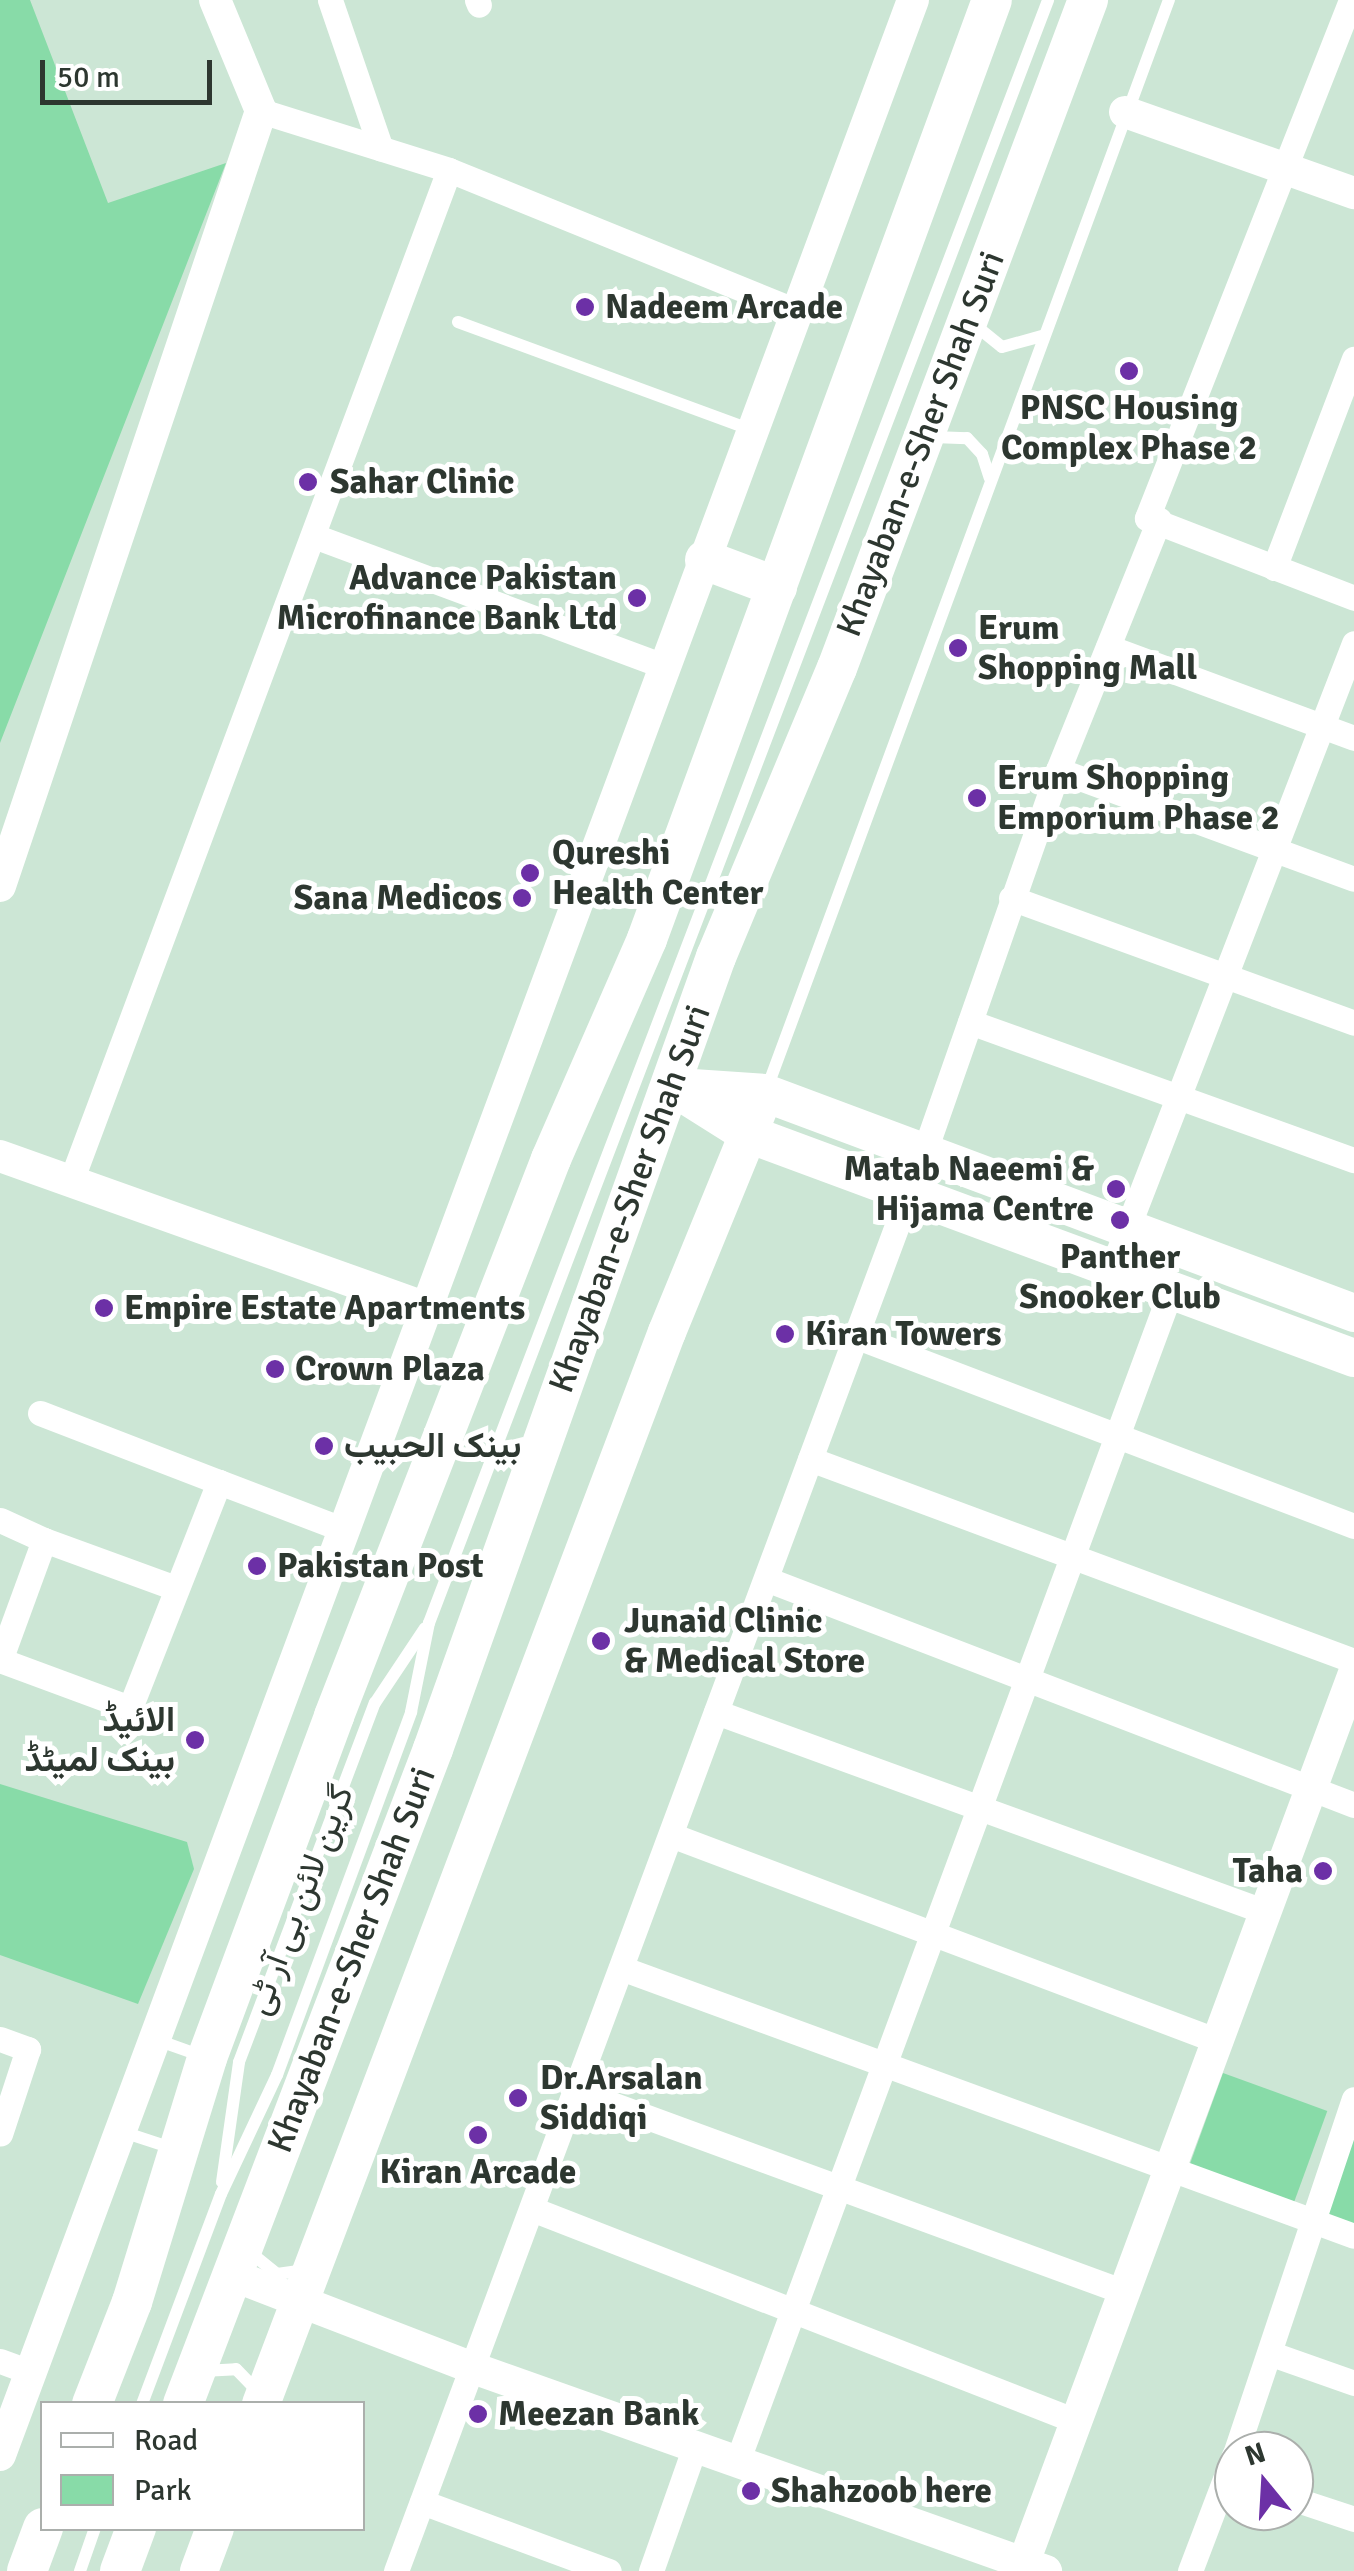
<!DOCTYPE html>
<meta charset="utf-8">
<style>
body{margin:0}
#map{position:relative;width:1354px;height:2571px;overflow:hidden;background:#cce6d5;font-family:Signika,Vazirmatn,sans-serif}
div>[style]{position:absolute}
.green>*{inset:0;background:#88dba8;transform-origin:0 0}
.service>*{height:12px;margin:-6px;padding:0 6px;transform-origin:6px;border-radius:6px;background:#fff}
.minor>*{height:25px;margin:-12.5px;padding:0 12.5px;transform-origin:12.5px;border-radius:12.5px;background:#fff}
.tertiary>*{height:32px;margin:-16px;padding:0 16px;transform-origin:16px;border-radius:16px;background:#fff}
.secondary>*{height:38px;margin:-19px;padding:0 19px;transform-origin:19px;border-radius:19px;background:#fff}
.primary>*{height:40px;margin:-20px;padding:0 20px;transform-origin:20px;border-radius:20px;background:#fff}
.dots>*{width:28px;height:28px;translate:-50% -50%;box-sizing:border-box;border:5px solid #fff;border-radius:50%}
span{translate:-50% -50%;white-space:nowrap;text-align:center;line-height:1.15;-webkit-text-stroke:10px #fff;paint-order:stroke}
.poi-label{font-size:35px;color:#2d3730;font-weight:700}
.left{translate:0 -50%;text-align:left}
.right{translate:-100% -50%;text-align:right}
.street-label{font-size:35px;color:#2d3730}
.legend{position:absolute;left:40px;top:2401px;width:325px;height:130px;box-sizing:border-box;background:#fff;border:2px solid #abafac;margin:0;padding:12px 18px;list-style:none;font-size:30px;color:#2d3730}
.legend li{display:flex;align-items:center;gap:20px;height:50px}
.legend b{width:50px;border:2px solid #abafac}
.north{position:absolute;left:1214px;top:2431px;width:100px;height:100px;box-sizing:border-box;background:#fff;border:2px solid #abafac;border-radius:50%;rotate:342deg;font-size:28px;font-weight:700;line-height:40px;text-align:center;color:#2d3730}
.north::after{content:'';display:block;margin:auto;width:35px;height:45px;background:#6c30a6;clip-path:polygon(50% 0,100% 100%,50% 72%,0 100%)}
.scale{position:absolute;left:40px;top:60px;width:172px;height:45px;box-sizing:border-box;border:5px solid #2d3730;border-top:0;padding-left:12px;font-size:30px;line-height:35px;white-space:nowrap;color:#2d3730;-webkit-text-stroke:8px #fff;paint-order:stroke}
</style>
<div id="map">
<div class="green">
<i style="clip-path:polygon(0 0,30px 0,108px 203px,226px 163px,0 743px)"></i>
<i style="clip-path:polygon(0 1784px,187px 1842px,194px 1869px,138px 2004px,0 1955px)"></i>
<i style="left:1223px;top:2073px;width:111px;height:101px;rotate:20deg"></i>
<i style="clip-path:polygon(1354px 2137px,1354px 2227px,1326px 2217px)"></i>
</div>
<div class="service">
<i style="left:458px;top:322px;width:312px;rotate:20.2deg"></i>
<i style="left:976px;top:326px;width:33px;rotate:39deg"></i>
<i style="left:1002px;top:347px;width:41px;rotate:-15.4deg"></i>
<i style="left:933px;top:437px;width:34px;rotate:2deg"></i>
<i style="left:967px;top:438px;width:22px;rotate:47deg"></i>
<i style="left:982px;top:454px;width:25px;rotate:72deg"></i>
<i style="left:766px;top:1091px;width:1163px;rotate:-69.73deg"></i>
<i style="left:157px;top:2040px;width:48px;rotate:19.6deg"></i>
<i style="left:123px;top:2132px;width:55px;rotate:18.1deg"></i>
<i style="left:222px;top:2182px;width:121px;rotate:-81.9deg"></i>
<i style="left:239px;top:2062px;width:384px;rotate:-69.3deg"></i>
<i style="left:375px;top:1703px;width:90px;rotate:-56.3deg"></i>
<i style="left:251px;top:2253px;width:33px;rotate:39deg"></i>
<i style="left:277px;top:2274px;width:29px;rotate:-8deg"></i>
<i style="left:203px;top:2371px;width:33px;rotate:-3deg"></i>
<i style="left:236px;top:2369px;width:30px;rotate:46deg"></i>
<i style="left:142px;top:2404px;width:224px;rotate:-69.4deg"></i>
<i style="left:221px;top:2194px;width:132px;rotate:-64.8deg"></i>
<i style="left:277px;top:2075px;width:387px;rotate:-69.7deg"></i>
<i style="left:411px;top:1712px;width:91px;rotate:-78.6deg"></i>
<i style="left:429px;top:1623px;width:1737px;rotate:-69.12deg"></i>
<i style="left:80px;top:2571px;width:46px;rotate:-70.8deg"></i>
</div>
<div class="minor">
<i style="left:330px;top:0;width:157px;rotate:71.1deg"></i>
<i style="left:477px;top:0;width:5px;rotate:68deg"></i>
<i style="left:1351px;top:0;width:557px;rotate:111.5deg"></i>
<i style="left:1147px;top:518px;width:222px;rotate:21.1deg"></i>
<i style="left:261px;top:111px;width:197px;rotate:17.4deg"></i>
<i style="left:449px;top:170px;width:375px;rotate:22.1deg"></i>
<i style="left:314px;top:536px;width:373px;rotate:20.4deg"></i>
<i style="left:1274px;top:568px;width:224px;rotate:-69.1deg"></i>
<i style="left:1108px;top:647px;width:262px;rotate:20.3deg"></i>
<i style="left:1058px;top:770px;width:315px;rotate:20.2deg"></i>
<i style="left:1011px;top:898px;width:365px;rotate:20deg"></i>
<i style="left:970px;top:1022px;width:408px;rotate:19.8deg"></i>
<i style="left:71px;top:1181px;width:1079px;rotate:-69.5deg"></i>
<i style="left:1112px;top:1268px;width:670px;rotate:-68.83deg"></i>
<i style="left:855px;top:1336px;width:534px;rotate:20.84deg"></i>
<i style="left:40px;top:1413px;width:192px;rotate:21.1deg"></i>
<i style="left:810px;top:1459px;width:580px;rotate:20.37deg"></i>
<i style="left:0;top:1520px;width:48px;rotate:24.4deg"></i>
<i style="left:44px;top:1540px;width:128px;rotate:110.1deg"></i>
<i style="left:0;top:1660px;width:139px;rotate:20.3deg"></i>
<i style="left:130px;top:1708px;width:243px;rotate:-68.5deg"></i>
<i style="left:219px;top:1482px;width:132px;rotate:20.9deg"></i>
<i style="left:44px;top:1540px;width:140px;rotate:20deg"></i>
<i style="left:766px;top:1579px;width:630px;rotate:21.02deg"></i>
<i style="left:716px;top:1712px;width:585px;rotate:19.98deg"></i>
<i style="left:671px;top:1835px;width:585px;rotate:20.64deg"></i>
<i style="left:621px;top:1968px;width:780px;rotate:20.08deg"></i>
<i style="left:0;top:2039px;width:30px;rotate:20deg"></i>
<i style="left:28px;top:2049px;width:89px;rotate:108.2deg"></i>
<i style="left:576px;top:2091px;width:584px;rotate:20.14deg"></i>
<i style="left:532px;top:2209px;width:584px;rotate:21.29deg"></i>
<i style="left:1272px;top:2354px;width:87px;rotate:19.5deg"></i>
<i style="left:0;top:2361px;width:32px;rotate:20deg"></i>
<i style="left:1236px;top:2451px;width:371px;rotate:-71.5deg"></i>
<i style="left:737px;top:2462px;width:1250px;rotate:-69.68deg"></i>
<i style="left:1294px;top:2499px;width:63px;rotate:18.4deg"></i>
<i style="left:422px;top:2502px;width:199px;rotate:20.3deg"></i>
<i style="left:396px;top:2571px;width:1513px;rotate:-69.58deg"></i>
<i style="left:924px;top:1153px;width:406px;rotate:-70.7deg"></i>
<i style="left:1058px;top:770px;width:270px;rotate:-68deg"></i>
<i style="left:651px;top:2571px;width:133px;rotate:-70.6deg"></i>
<i style="left:1190px;top:2571px;width:124px;rotate:-69.2deg"></i>
</div>
<div class="tertiary">
<i style="left:1125px;top:112px;width:243px;rotate:19.5deg"></i>
<i style="left:0;top:886px;width:818px;rotate:-71.39deg"></i>
<i style="left:261px;top:111px;width:120px;rotate:-112.5deg"></i>
<i style="left:0;top:1156px;width:450px;rotate:19.6deg"></i>
<i style="left:232px;top:2275px;width:258px;rotate:21.1deg"></i>
<i style="left:473px;top:2368px;width:608px;rotate:19.51deg"></i>
<i style="left:0;top:2455px;width:2619px;rotate:-69.6deg"></i>
<i style="left:1024px;top:2562px;width:948px;rotate:-69.63deg"></i>
</div>
<div class="secondary">
<i style="left:671px;top:1086px;width:89px;rotate:32.1deg"></i>
<i style="left:746px;top:1133px;width:648px;rotate:20.31deg"></i>
<i style="left:678px;top:1087px;width:87px;rotate:3.9deg"></i>
<i style="left:765px;top:1093px;width:629px;rotate:20.48deg"></i>
<i style="left:261px;top:2404px;width:1146px;rotate:-69.26deg"></i>
<i style="left:667px;top:1332px;width:258px;rotate:-67.7deg"></i>
<i style="left:199px;top:2571px;width:46px;rotate:-69.6deg"></i>
</div>
<div class="primary">
<i style="left:705px;top:560px;width:77px;rotate:20.6deg"></i>
<i style="left:92px;top:2404px;width:110px;rotate:-68.6deg"></i>
<i style="left:132px;top:2302px;width:255px;rotate:-72.9deg"></i>
<i style="left:207px;top:2058px;width:365px;rotate:-69.6deg"></i>
<i style="left:334px;top:1716px;width:598px;rotate:-68.71deg"></i>
<i style="left:551px;top:1159px;width:240px;rotate:-66.4deg"></i>
<i style="left:647px;top:939px;width:1000px;rotate:-69.83deg"></i>
<i style="left:183px;top:2404px;width:701px;rotate:-69.11deg"></i>
<i style="left:433px;top:1749px;width:841px;rotate:-70.34deg"></i>
<i style="left:716px;top:957px;width:313px;rotate:-67.3deg"></i>
<i style="left:837px;top:668px;width:714px;rotate:-69.41deg"></i>
<i style="left:27px;top:2571px;width:46px;rotate:-69.6deg"></i>
<i style="left:120px;top:2571px;width:46px;rotate:-69.6deg"></i>
</div>
<div class="dots">
<i style="left:585px;top:307px;background:#6c30a6"></i>
<i style="left:1129px;top:371px;background:#6c30a6"></i>
<i style="left:308px;top:482px;background:#6c30a6"></i>
<i style="left:637px;top:598px;background:#6c30a6"></i>
<i style="left:958px;top:648px;background:#6c30a6"></i>
<i style="left:977px;top:798px;background:#6c30a6"></i>
<i style="left:530px;top:873px;background:#6c30a6"></i>
<i style="left:522px;top:898px;background:#6c30a6"></i>
<i style="left:1116px;top:1189px;background:#6c30a6"></i>
<i style="left:1120px;top:1220px;background:#6c30a6"></i>
<i style="left:104px;top:1308px;background:#6c30a6"></i>
<i style="left:785px;top:1334px;background:#6c30a6"></i>
<i style="left:275px;top:1369px;background:#6c30a6"></i>
<i style="left:324px;top:1446px;background:#6c30a6"></i>
<i style="left:257px;top:1566px;background:#6c30a6"></i>
<i style="left:601px;top:1641px;background:#6c30a6"></i>
<i style="left:195px;top:1740px;background:#6c30a6"></i>
<i style="left:1323px;top:1871px;background:#6c30a6"></i>
<i style="left:518px;top:2098px;background:#6c30a6"></i>
<i style="left:478px;top:2135px;background:#6c30a6"></i>
<i style="left:478px;top:2414px;background:#6c30a6"></i>
<i style="left:751px;top:2491px;background:#6c30a6"></i>
</div>
<div class="poi-label">
<span class="left" style="left:605px;top:307px">Nadeem Arcade</span>
<span style="left:1129px;top:428px">PNSC Housing<br>Complex Phase 2</span>
<span class="left" style="left:330px;top:482px">Sahar Clinic</span>
<span class="right" style="left:617px;top:598px">Advance Pakistan<br>Microfinance Bank Ltd</span>
<span class="left" style="left:978px;top:648px">Erum<br>Shopping Mall</span>
<span class="left" style="left:997px;top:798px">Erum Shopping<br>Emporium Phase 2</span>
<span class="left" style="left:552px;top:873px">Qureshi<br>Health Center</span>
<span class="right" style="left:502px;top:898px">Sana Medicos</span>
<span class="right" style="left:1094px;top:1189px">Matab Naeemi &amp;<br>Hijama Centre</span>
<span style="left:1120px;top:1277px">Panther<br>Snooker Club</span>
<span class="left" style="left:124px;top:1308px">Empire Estate Apartments</span>
<span class="left" style="left:805px;top:1334px">Kiran Towers</span>
<span class="left" style="left:295px;top:1369px">Crown Plaza</span>
<span class="left" style="left:344px;top:1446px">بينک الحبيب</span>
<span class="left" style="left:277px;top:1566px">Pakistan Post</span>
<span class="left" style="left:624px;top:1641px">Junaid Clinic<br>&amp; Medical Store</span>
<span class="right" style="left:175px;top:1740px">الائیڈ<br>بینک لمیٹڈ</span>
<span class="right" style="left:1303px;top:1871px">Taha</span>
<span class="left" style="left:540px;top:2098px">Dr.Arsalan<br>Siddiqi</span>
<span style="left:478px;top:2172px">Kiran Arcade</span>
<span class="left" style="left:498px;top:2414px">Meezan Bank</span>
<span class="left" style="left:771px;top:2491px">Shahzoob here</span>
</div>
<div class="street-label">
<span style="left:921px;top:444px;rotate:-69deg">Khayaban-e-Sher Shah Suri</span>
<span style="left:630px;top:1199px;rotate:-70deg">Khayaban-e-Sher Shah Suri</span>
<span style="left:300px;top:1900px;rotate:-69deg">گرین لائن بی آر ٹی</span>
<span style="left:352px;top:1960px;rotate:-69deg">Khayaban-e-Sher Shah Suri</span>
</div>
<ul class="legend">
<li><b style="height:12px;background:#fff"></b>Road</li>
<li><b style="height:28px;background:#88dba8"></b>Park</li>
</ul>
<div class="north">N</div>
<div class="scale">50 m</div>
</div>
